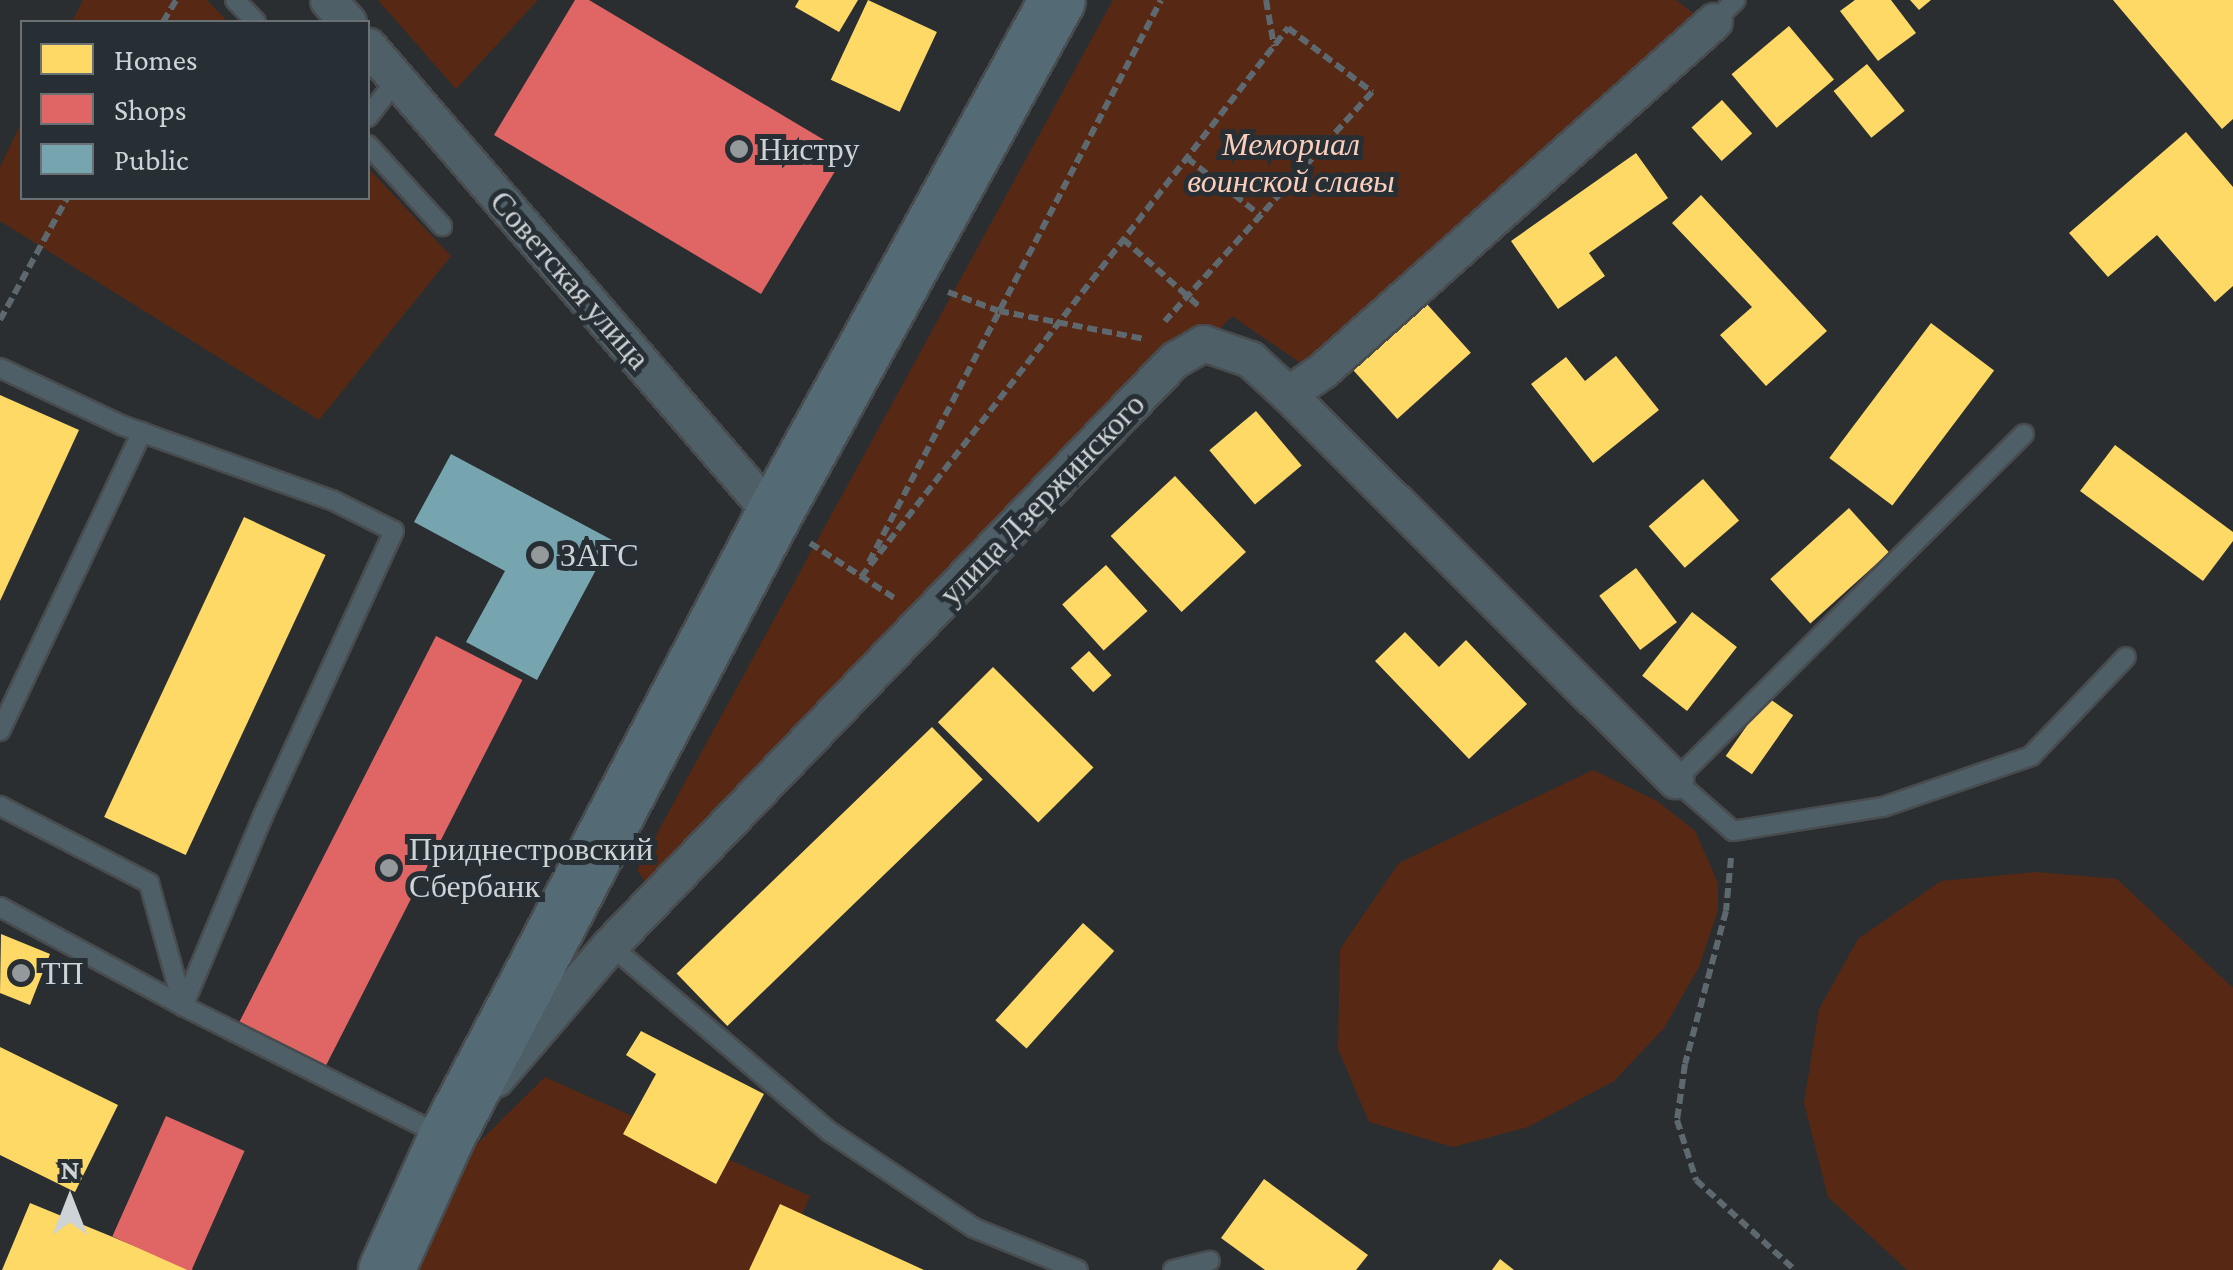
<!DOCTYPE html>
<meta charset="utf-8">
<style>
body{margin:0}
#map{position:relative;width:2233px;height:1270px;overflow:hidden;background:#2a2e31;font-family:"Crimson Pro",serif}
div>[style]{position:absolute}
.green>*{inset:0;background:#572914}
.homes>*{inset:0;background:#ffd966;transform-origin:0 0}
.shops>*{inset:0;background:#e06666;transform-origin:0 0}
.public>*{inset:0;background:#76a5af}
.path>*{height:6px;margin-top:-3px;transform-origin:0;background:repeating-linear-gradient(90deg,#5d696f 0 10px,transparent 0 15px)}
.roads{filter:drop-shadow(2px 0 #484c4e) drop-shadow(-2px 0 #484c4e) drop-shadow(0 2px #484c4e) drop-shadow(0 -2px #484c4e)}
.service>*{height:18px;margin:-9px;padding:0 9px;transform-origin:9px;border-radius:9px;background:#4e5f68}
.minor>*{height:35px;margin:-17.5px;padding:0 17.5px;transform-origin:17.5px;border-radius:17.5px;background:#4e5f68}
.trunk>*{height:55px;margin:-27.5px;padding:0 27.5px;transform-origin:27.5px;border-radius:27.5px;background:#546a75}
.dots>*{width:28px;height:28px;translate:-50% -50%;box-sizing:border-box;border:5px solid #272f34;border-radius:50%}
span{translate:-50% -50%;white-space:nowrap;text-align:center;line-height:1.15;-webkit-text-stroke:10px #272f34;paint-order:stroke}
.park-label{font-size:32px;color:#fbcebb;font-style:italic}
.poi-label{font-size:32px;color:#cdd3d6}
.left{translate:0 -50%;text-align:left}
.street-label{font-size:32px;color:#cdd3d6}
.legend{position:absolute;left:20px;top:20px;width:350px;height:180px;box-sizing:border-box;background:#272f34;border:2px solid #697175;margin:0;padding:12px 18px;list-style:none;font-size:30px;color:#cdd3d6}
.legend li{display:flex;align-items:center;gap:20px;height:50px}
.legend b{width:50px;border:2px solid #697175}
.north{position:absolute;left:20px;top:1150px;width:100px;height:100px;-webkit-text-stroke:8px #272f34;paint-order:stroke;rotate:0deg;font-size:28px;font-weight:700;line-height:40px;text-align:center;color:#cdd3d6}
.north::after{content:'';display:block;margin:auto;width:35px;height:45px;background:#cdd3d6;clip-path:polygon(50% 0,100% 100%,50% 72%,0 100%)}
</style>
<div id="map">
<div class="green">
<i style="clip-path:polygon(83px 0,207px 0,228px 22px,72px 22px)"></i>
<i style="clip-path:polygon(378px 0,538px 0,456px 89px)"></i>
<i style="clip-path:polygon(1113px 0,1676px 0,1701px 19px,1322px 354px,1299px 362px,1232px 316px,756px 815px,656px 897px,637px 870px)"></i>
<i style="clip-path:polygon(22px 121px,22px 198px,368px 198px,368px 168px,451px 256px,319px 420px,0 221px,0 167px)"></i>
<i style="clip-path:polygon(1593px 770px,1657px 801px,1695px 831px,1718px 883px,1718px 910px,1699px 967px,1664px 1028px,1614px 1081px,1528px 1127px,1453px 1147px,1369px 1122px,1338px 1049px,1340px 949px,1399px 863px)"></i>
<i style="clip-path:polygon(2037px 872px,2117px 879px,2233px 988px,2233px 1270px,1907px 1270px,1828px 1197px,1804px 1103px,1819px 1009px,1858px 939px,1941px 881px)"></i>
<i style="clip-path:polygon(545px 1077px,810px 1196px,777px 1270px,415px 1270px,468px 1153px)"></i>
</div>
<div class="homes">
<i style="clip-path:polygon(799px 0,858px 0,839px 32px,795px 7px)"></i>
<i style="left:868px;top:0;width:76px;height:88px;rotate:25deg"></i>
<i style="clip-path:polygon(1855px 0,1891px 0,1916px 33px,1878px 61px,1840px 11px)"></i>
<i style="clip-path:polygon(1910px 0,1931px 0,1919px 10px)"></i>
<i style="clip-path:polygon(2113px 0,2233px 0,2233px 119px,2222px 129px)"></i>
<i style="left:1789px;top:26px;width:70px;height:75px;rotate:50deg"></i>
<i style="left:1867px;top:64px;width:60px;height:43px;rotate:51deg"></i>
<i style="left:1722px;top:100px;width:45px;height:41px;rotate:48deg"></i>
<i style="clip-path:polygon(2186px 132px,2233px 187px,2233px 286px,2215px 302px,2157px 235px,2108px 277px,2069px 233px)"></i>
<i style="clip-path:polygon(1636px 153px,1668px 198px,1589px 253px,1605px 276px,1558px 309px,1511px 241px)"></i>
<i style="clip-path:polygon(1701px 195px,1827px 331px,1766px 386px,1720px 335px,1752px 307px,1672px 223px)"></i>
<i style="left:1426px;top:303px;width:67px;height:99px;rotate:48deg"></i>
<i style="left:1931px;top:323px;width:79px;height:169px;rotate:37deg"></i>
<i style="clip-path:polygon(1616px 356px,1659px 410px,1593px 463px,1531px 384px,1566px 357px,1585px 381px)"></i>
<i style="clip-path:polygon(0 395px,79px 430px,0 601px)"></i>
<i style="left:1256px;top:411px;width:71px;height:61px;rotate:50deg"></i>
<i style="clip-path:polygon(2115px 445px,2233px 532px,2233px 541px,2203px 581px,2080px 491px)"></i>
<i style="left:1175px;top:476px;width:104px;height:88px;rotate:47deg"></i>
<i style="left:1703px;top:479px;width:55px;height:72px;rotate:49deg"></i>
<i style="left:1849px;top:508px;width:60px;height:106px;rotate:48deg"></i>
<i style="left:244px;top:517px;width:90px;height:331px;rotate:25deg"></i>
<i style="left:1106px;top:565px;width:62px;height:59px;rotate:48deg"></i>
<i style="left:1636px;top:568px;width:68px;height:46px;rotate:53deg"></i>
<i style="left:1692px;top:612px;width:57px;height:81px;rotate:38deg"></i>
<i style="clip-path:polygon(1405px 632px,1439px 667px,1466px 640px,1527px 704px,1469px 759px,1375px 661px)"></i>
<i style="left:1089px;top:651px;width:33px;height:25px;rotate:47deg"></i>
<i style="left:993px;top:667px;width:142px;height:78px;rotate:45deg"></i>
<i style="left:1767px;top:697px;width:32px;height:72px;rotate:35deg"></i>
<i style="left:932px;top:727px;width:73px;height:355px;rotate:46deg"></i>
<i style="left:1083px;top:923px;width:42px;height:131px;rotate:42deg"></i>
<i style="clip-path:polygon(1px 934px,50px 954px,30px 1005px,0 993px)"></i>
<i style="clip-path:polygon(641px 1031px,764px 1094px,716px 1184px,623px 1134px,656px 1074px,626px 1055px)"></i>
<i style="clip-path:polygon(0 1047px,118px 1105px,75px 1192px,0 1155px)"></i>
<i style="clip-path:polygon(1264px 1179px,1368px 1255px,1356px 1270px,1265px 1270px,1221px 1238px)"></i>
<i style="clip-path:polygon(30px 1203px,193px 1270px,2px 1270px)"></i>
<i style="clip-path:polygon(780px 1204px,924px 1270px,749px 1270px)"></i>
<i style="clip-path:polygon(1500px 1259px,1514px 1270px,1492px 1270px)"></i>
</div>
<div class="shops">
<i style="clip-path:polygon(575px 0,589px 0,846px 153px,761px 294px,494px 135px)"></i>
<i style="left:436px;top:636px;width:97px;height:433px;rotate:27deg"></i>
<i style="left:166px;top:1116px;width:86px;height:132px;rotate:24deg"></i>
</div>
<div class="public">
<i style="clip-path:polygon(451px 454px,612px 540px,537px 680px,466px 642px,505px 571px,414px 522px)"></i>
</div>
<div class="path">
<i style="left:1266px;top:0;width:47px;rotate:80.1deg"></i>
<i style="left:163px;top:22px;width:26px;rotate:-59deg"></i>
<i style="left:1187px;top:158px;width:93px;rotate:38deg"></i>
<i style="left:1123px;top:239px;width:104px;rotate:41.5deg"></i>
<i style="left:948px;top:292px;width:54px;rotate:20.4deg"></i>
<i style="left:999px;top:311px;width:149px;rotate:10.9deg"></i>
<i style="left:0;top:320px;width:139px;rotate:-61.2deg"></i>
<i style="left:810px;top:543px;width:103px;rotate:33.1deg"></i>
<i style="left:869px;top:562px;width:633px;rotate:-62.54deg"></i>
<i style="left:861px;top:577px;width:696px;rotate:-52.13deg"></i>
<i style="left:1288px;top:28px;width:106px;rotate:37.3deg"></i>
<i style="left:1372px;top:92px;width:309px;rotate:132.1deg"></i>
<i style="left:1731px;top:858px;width:53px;rotate:95.4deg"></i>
<i style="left:1726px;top:911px;width:158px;rotate:105deg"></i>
<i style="left:1685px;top:1064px;width:57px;rotate:98.1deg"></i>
<i style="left:1677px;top:1120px;width:63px;rotate:72.4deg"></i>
<i style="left:1696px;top:1180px;width:134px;rotate:42.3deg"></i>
</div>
<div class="roads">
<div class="service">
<i style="left:235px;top:0;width:30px;rotate:46deg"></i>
<i style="left:1714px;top:21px;width:30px;rotate:-44deg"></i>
<i style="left:368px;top:117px;width:48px;rotate:-52.7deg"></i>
<i style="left:368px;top:145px;width:110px;rotate:47.6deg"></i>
<i style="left:0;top:368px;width:134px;rotate:25.2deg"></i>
<i style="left:121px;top:425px;width:224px;rotate:19.6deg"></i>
<i style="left:332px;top:500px;width:69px;rotate:26.6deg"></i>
<i style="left:394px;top:531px;width:314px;rotate:114.7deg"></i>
<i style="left:263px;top:816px;width:206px;rotate:112.8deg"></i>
<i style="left:2024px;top:434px;width:491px;rotate:135.2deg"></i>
<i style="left:1675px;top:780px;width:77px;rotate:41.3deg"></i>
<i style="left:1733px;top:831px;width:152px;rotate:-9.1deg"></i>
<i style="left:1883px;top:807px;width:157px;rotate:-19deg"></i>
<i style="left:2031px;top:756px;width:137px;rotate:-46.2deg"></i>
<i style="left:0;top:731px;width:331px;rotate:-64.6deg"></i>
<i style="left:0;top:806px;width:168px;rotate:27.3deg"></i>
<i style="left:149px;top:883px;width:128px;rotate:74.5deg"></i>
<i style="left:0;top:907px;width:208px;rotate:28.4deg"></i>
<i style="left:183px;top:1006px;width:288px;rotate:26.6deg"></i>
<i style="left:610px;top:945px;width:289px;rotate:40.4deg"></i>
<i style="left:830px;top:1132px;width:173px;rotate:33.7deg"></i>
<i style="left:974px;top:1228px;width:112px;rotate:22deg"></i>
<i style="left:1173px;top:1270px;width:38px;rotate:-14deg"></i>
</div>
<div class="minor">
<i style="left:328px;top:0;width:30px;rotate:48deg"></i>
<i style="left:368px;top:46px;width:620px;rotate:49.19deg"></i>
<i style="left:1288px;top:394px;width:42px;rotate:-34.4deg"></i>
<i style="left:1323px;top:370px;width:524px;rotate:-41.75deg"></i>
<i style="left:495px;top:1079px;width:177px;rotate:-49.4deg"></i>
<i style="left:610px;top:945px;width:813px;rotate:-46.05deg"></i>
<i style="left:1174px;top:360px;width:34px;rotate:-30deg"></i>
<i style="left:1203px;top:343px;width:50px;rotate:18.8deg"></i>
<i style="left:1250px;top:359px;width:52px;rotate:42.6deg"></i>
<i style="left:1288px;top:394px;width:547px;rotate:44.93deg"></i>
</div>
<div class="trunk">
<i style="left:386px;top:1270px;width:146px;rotate:-65.7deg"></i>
<i style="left:446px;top:1137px;width:703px;rotate:-62.27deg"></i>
<i style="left:773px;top:515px;width:588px;rotate:-61.13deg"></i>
</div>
</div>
<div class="dots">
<i style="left:739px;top:149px;background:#94999c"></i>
<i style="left:540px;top:555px;background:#94999c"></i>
<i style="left:389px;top:868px;background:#94999c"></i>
<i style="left:21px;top:973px;background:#94999c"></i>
</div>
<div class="park-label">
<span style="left:1291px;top:163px">Мемориал<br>воинской славы</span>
</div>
<div class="poi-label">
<span class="left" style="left:759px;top:149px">Нистру</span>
<span class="left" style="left:560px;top:555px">ЗАГС</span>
<span class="left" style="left:409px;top:868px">Приднестровский<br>Сбербанк</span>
<span class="left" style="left:41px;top:973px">ТП</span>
</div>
<div class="street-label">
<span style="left:570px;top:280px;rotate:49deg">Советская улица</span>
<span style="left:1042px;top:499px;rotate:-46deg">улица Дзержинского</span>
</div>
<ul class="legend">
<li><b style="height:28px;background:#ffd966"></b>Homes</li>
<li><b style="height:28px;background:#e06666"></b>Shops</li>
<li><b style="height:28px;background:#76a5af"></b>Public</li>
</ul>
<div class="north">N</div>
</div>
